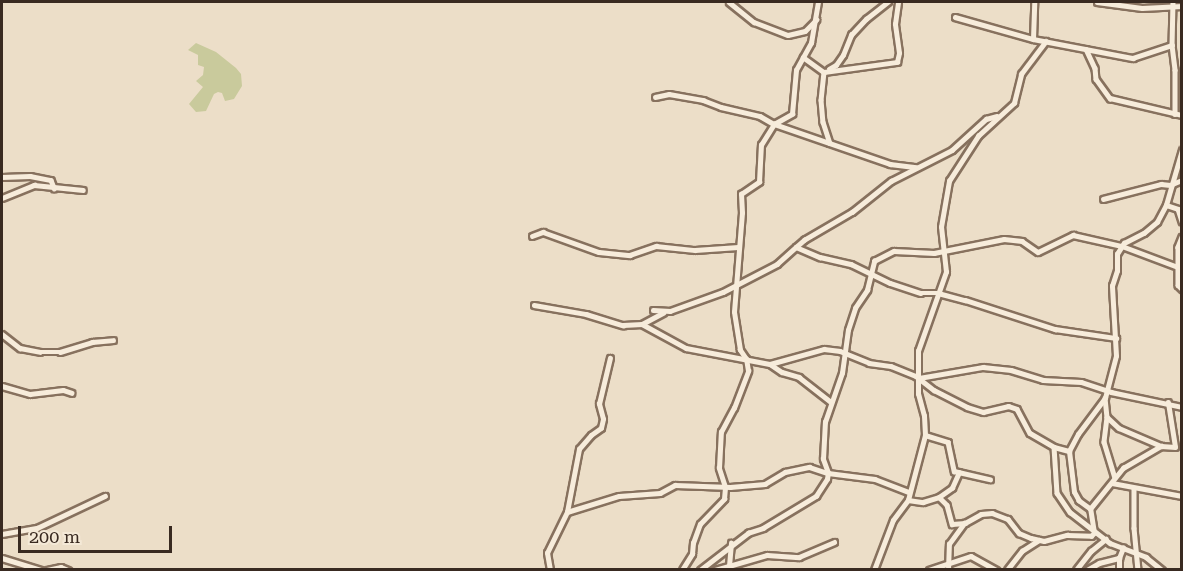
<!DOCTYPE html>
<style>
body{margin:0}
#map{position:relative;width:1183px;height:571px;overflow:hidden;background:#ecdec8;font-family:"Roboto Serif",serif}
div>[style]{position:absolute}
.green>*{inset:0;background:#c9ca9c}
.roads{filter:drop-shadow(2px 0 #87715e) drop-shadow(-2px 0 #87715e) drop-shadow(0 2px #87715e) drop-shadow(0 -2px #87715e)}
.street>*{height:4.5px;margin:-2.25px;padding:0 2.25px;transform-origin:2.25px;border-radius:2.25px;background:#f7ecdb}
span{translate:-50% -50%;white-space:nowrap;text-align:center;line-height:1.15;-webkit-text-stroke:6px #f4e9d7;paint-order:stroke}
.frame{position:absolute;inset:0;border:3px solid #392a21;pointer-events:none}
.scale{position:absolute;left:18px;top:526px;width:154px;height:27px;box-sizing:border-box;border:3px solid #392a21;border-top:0;padding-left:8px;font-size:18px;line-height:21px;white-space:nowrap;color:#392a21;-webkit-text-stroke:4px #f4e9d7;paint-order:stroke}
</style>
<div id="map">
<div class="green">
<i style="clip-path:polygon(196px 43px,216px 52px,236px 68px,241px 74px,242px 86px,234px 99px,225px 101px,222px 93px,218px 92px,214px 94px,206px 111px,196px 112px,189px 104px,203px 87px,196px 81px,203px 75px,204px 67px,198px 65px,198px 55px,188px 50px)"></i>
</div>
<div class="roads">
<div class="street">
<i style="left:729px;top:2px;width:32px;rotate:39deg"></i>
<i style="left:754px;top:22px;width:36px;rotate:21deg"></i>
<i style="left:788px;top:35px;width:17px;rotate:-13deg"></i>
<i style="left:805px;top:31px;width:16px;rotate:-45deg"></i>
<i style="left:1097px;top:2px;width:45px;rotate:7.6deg"></i>
<i style="left:1142px;top:8px;width:40px;rotate:-2.9deg"></i>
<i style="left:1173px;top:2px;width:43px;rotate:91.3deg"></i>
<i style="left:1172px;top:45px;width:25px;rotate:83deg"></i>
<i style="left:1175px;top:70px;width:44px;rotate:90deg"></i>
<i style="left:955px;top:17px;width:81px;rotate:15.8deg"></i>
<i style="left:1033px;top:39px;width:102px;rotate:10.8deg"></i>
<i style="left:1133px;top:58px;width:41px;rotate:-18.4deg"></i>
<i style="left:1033px;top:39px;width:37px;rotate:-88deg"></i>
<i style="left:1086px;top:49px;width:21px;rotate:65deg"></i>
<i style="left:1095px;top:68px;width:11px;rotate:85deg"></i>
<i style="left:1096px;top:79px;width:24px;rotate:54deg"></i>
<i style="left:1110px;top:98px;width:74px;rotate:13.3deg"></i>
<i style="left:803px;top:57px;width:26px;rotate:36deg"></i>
<i style="left:824px;top:72px;width:74px;rotate:-7.8deg"></i>
<i style="left:897px;top:62px;width:9px;rotate:-77deg"></i>
<i style="left:899px;top:53px;width:29px;rotate:-98deg"></i>
<i style="left:895px;top:24px;width:22px;rotate:-82deg"></i>
<i style="left:829px;top:69px;width:8px;rotate:-30deg"></i>
<i style="left:836px;top:65px;width:12px;rotate:-55deg"></i>
<i style="left:843px;top:55px;width:22px;rotate:-68deg"></i>
<i style="left:851px;top:35px;width:22px;rotate:-47deg"></i>
<i style="left:866px;top:19px;width:28px;rotate:-38deg"></i>
<i style="left:824px;top:72px;width:28px;rotate:96deg"></i>
<i style="left:821px;top:100px;width:22px;rotate:85deg"></i>
<i style="left:823px;top:122px;width:22px;rotate:72deg"></i>
<i style="left:655px;top:97px;width:14px;rotate:-12deg"></i>
<i style="left:669px;top:94px;width:35px;rotate:10deg"></i>
<i style="left:703px;top:100px;width:19px;rotate:21deg"></i>
<i style="left:721px;top:107px;width:40px;rotate:13deg"></i>
<i style="left:760px;top:116px;width:16px;rotate:30deg"></i>
<i style="left:774px;top:124px;width:123px;rotate:19deg"></i>
<i style="left:890px;top:164px;width:26px;rotate:7deg"></i>
<i style="left:2px;top:177px;width:28px;rotate:-2deg"></i>
<i style="left:30px;top:176px;width:21px;rotate:11deg"></i>
<i style="left:51px;top:180px;width:9px;rotate:69deg"></i>
<i style="left:2px;top:198px;width:35px;rotate:-22deg"></i>
<i style="left:34px;top:185px;width:49px;rotate:5.8deg"></i>
<i style="left:1103px;top:199px;width:60px;rotate:-14.5deg"></i>
<i style="left:1161px;top:184px;width:9px;rotate:6deg"></i>
<i style="left:1170px;top:185px;width:13px;rotate:-23deg"></i>
<i style="left:1166px;top:205px;width:13px;rotate:18deg"></i>
<i style="left:1178px;top:209px;width:13px;rotate:72deg"></i>
<i style="left:532px;top:236px;width:12px;rotate:-20deg"></i>
<i style="left:543px;top:232px;width:59px;rotate:19.7deg"></i>
<i style="left:599px;top:252px;width:31px;rotate:6deg"></i>
<i style="left:630px;top:255px;width:28px;rotate:-19deg"></i>
<i style="left:656px;top:246px;width:39px;rotate:6deg"></i>
<i style="left:695px;top:250px;width:43px;rotate:-4deg"></i>
<i style="left:1182px;top:237px;width:11px;rotate:112deg"></i>
<i style="left:1178px;top:247px;width:38px;rotate:90deg"></i>
<i style="left:1178px;top:285px;width:6px;rotate:45deg"></i>
<i style="left:796px;top:247px;width:11px;rotate:-41deg"></i>
<i style="left:804px;top:240px;width:56px;rotate:-30.3deg"></i>
<i style="left:852px;top:212px;width:50px;rotate:-38.5deg"></i>
<i style="left:891px;top:181px;width:68px;rotate:-26.9deg"></i>
<i style="left:952px;top:150px;width:46px;rotate:-42.4deg"></i>
<i style="left:986px;top:119px;width:11px;rotate:-15deg"></i>
<i style="left:534px;top:305px;width:53px;rotate:9.8deg"></i>
<i style="left:586px;top:314px;width:39px;rotate:17deg"></i>
<i style="left:623px;top:325px;width:19px;rotate:-3deg"></i>
<i style="left:642px;top:324px;width:50px;rotate:28.6deg"></i>
<i style="left:686px;top:348px;width:86px;rotate:10.8deg"></i>
<i style="left:770px;top:364px;width:14px;rotate:34deg"></i>
<i style="left:782px;top:372px;width:18px;rotate:16deg"></i>
<i style="left:799px;top:377px;width:41px;rotate:38deg"></i>
<i style="left:653px;top:310px;width:17px;rotate:3deg"></i>
<i style="left:670px;top:311px;width:56px;rotate:-19.7deg"></i>
<i style="left:723px;top:292px;width:61px;rotate:-27.4deg"></i>
<i style="left:777px;top:264px;width:25px;rotate:-42deg"></i>
<i style="left:796px;top:247px;width:26px;rotate:23deg"></i>
<i style="left:820px;top:257px;width:32px;rotate:13deg"></i>
<i style="left:851px;top:264px;width:43px;rotate:26deg"></i>
<i style="left:890px;top:283px;width:32px;rotate:18deg"></i>
<i style="left:920px;top:293px;width:18px"></i>
<i style="left:938px;top:293px;width:28px;rotate:15deg"></i>
<i style="left:965px;top:300px;width:95px;rotate:17.9deg"></i>
<i style="left:1055px;top:329px;width:62px;rotate:8.4deg"></i>
<i style="left:642px;top:324px;width:24px;rotate:-28deg"></i>
<i style="left:2px;top:334px;width:23px;rotate:38deg"></i>
<i style="left:20px;top:348px;width:20px;rotate:11deg"></i>
<i style="left:40px;top:352px;width:20px"></i>
<i style="left:60px;top:352px;width:34px;rotate:-17deg"></i>
<i style="left:92px;top:342px;width:21px;rotate:-5deg"></i>
<i style="left:770px;top:364px;width:56px;rotate:-15.5deg"></i>
<i style="left:824px;top:349px;width:16px;rotate:7deg"></i>
<i style="left:840px;top:351px;width:31px;rotate:22deg"></i>
<i style="left:869px;top:363px;width:22px;rotate:8deg"></i>
<i style="left:891px;top:366px;width:27px;rotate:22deg"></i>
<i style="left:916px;top:376px;width:23px;rotate:38deg"></i>
<i style="left:934px;top:390px;width:37px;rotate:27deg"></i>
<i style="left:967px;top:407px;width:17px;rotate:17deg"></i>
<i style="left:983px;top:412px;width:26px;rotate:-13deg"></i>
<i style="left:1008px;top:406px;width:9px;rotate:18deg"></i>
<i style="left:1017px;top:409px;width:27px;rotate:62deg"></i>
<i style="left:1030px;top:433px;width:28px;rotate:30deg"></i>
<i style="left:1054px;top:447px;width:16px;rotate:15deg"></i>
<i style="left:919px;top:378px;width:65px;rotate:-9.8deg"></i>
<i style="left:983px;top:367px;width:28px;rotate:6deg"></i>
<i style="left:1011px;top:370px;width:34px;rotate:17deg"></i>
<i style="left:1043px;top:380px;width:38px;rotate:3deg"></i>
<i style="left:1081px;top:382px;width:32px;rotate:18deg"></i>
<i style="left:1111px;top:392px;width:73px;rotate:11.9deg"></i>
<i style="left:2px;top:386px;width:29px;rotate:16deg"></i>
<i style="left:30px;top:394px;width:33px;rotate:-7deg"></i>
<i style="left:63px;top:390px;width:9px;rotate:18deg"></i>
<i style="left:1105px;top:398px;width:19px;rotate:84deg"></i>
<i style="left:1107px;top:417px;width:25px;rotate:97deg"></i>
<i style="left:1104px;top:442px;width:37px;rotate:73deg"></i>
<i style="left:1107px;top:417px;width:16px;rotate:43deg"></i>
<i style="left:1119px;top:428px;width:46px;rotate:23.2deg"></i>
<i style="left:1161px;top:446px;width:14px;rotate:4deg"></i>
<i style="left:1175px;top:447px;width:45px;rotate:-99deg"></i>
<i style="left:925px;top:435px;width:24px;rotate:17deg"></i>
<i style="left:948px;top:442px;width:30px;rotate:78deg"></i>
<i style="left:954px;top:471px;width:37px;rotate:13deg"></i>
<i style="left:1054px;top:447px;width:46px;rotate:86.3deg"></i>
<i style="left:1057px;top:493px;width:23px;rotate:56deg"></i>
<i style="left:1070px;top:512px;width:51px;rotate:37.8deg"></i>
<i style="left:1110px;top:543px;width:39px;rotate:21deg"></i>
<i style="left:1146px;top:557px;width:21px;rotate:39deg"></i>
<i style="left:1112px;top:483px;width:71px;rotate:10.5deg"></i>
<i style="left:1134px;top:488px;width:40px;rotate:90deg"></i>
<i style="left:1134px;top:528px;width:42px;rotate:84.6deg"></i>
<i style="left:939px;top:497px;width:11px;rotate:45deg"></i>
<i style="left:947px;top:505px;width:20px;rotate:75deg"></i>
<i style="left:952px;top:524px;width:13px;rotate:-4deg"></i>
<i style="left:965px;top:523px;width:18px;rotate:-29deg"></i>
<i style="left:981px;top:514px;width:11px;rotate:-5deg"></i>
<i style="left:992px;top:513px;width:17px;rotate:21deg"></i>
<i style="left:1008px;top:519px;width:18px;rotate:52deg"></i>
<i style="left:1019px;top:533px;width:13px;rotate:23deg"></i>
<i style="left:1031px;top:538px;width:13px;rotate:13deg"></i>
<i style="left:1044px;top:541px;width:24px;rotate:-15deg"></i>
<i style="left:1067px;top:535px;width:24px;rotate:2deg"></i>
<i style="left:1091px;top:536px;width:4px;rotate:-45deg"></i>
<i style="left:1094px;top:533px;width:24px;rotate:-99deg"></i>
<i style="left:1090px;top:509px;width:14px;rotate:-144deg"></i>
<i style="left:1079px;top:501px;width:10px;rotate:-119deg"></i>
<i style="left:1074px;top:492px;width:41px;rotate:-97deg"></i>
<i style="left:1069px;top:451px;width:19px;rotate:-62deg"></i>
<i style="left:1078px;top:434px;width:45px;rotate:-53.1deg"></i>
<i style="left:1105px;top:398px;width:43px;rotate:-75.3deg"></i>
<i style="left:1116px;top:356px;width:70px;rotate:-93.3deg"></i>
<i style="left:1112px;top:286px;width:16px;rotate:-72deg"></i>
<i style="left:1117px;top:271px;width:17px;rotate:-90deg"></i>
<i style="left:1117px;top:254px;width:13px;rotate:-58deg"></i>
<i style="left:1124px;top:243px;width:22px;rotate:-27deg"></i>
<i style="left:1144px;top:233px;width:17px;rotate:-40deg"></i>
<i style="left:1157px;top:222px;width:19px;rotate:-62deg"></i>
<i style="left:1166px;top:205px;width:57px;rotate:-73.8deg"></i>
<i style="left:908px;top:500px;width:15px;rotate:8deg"></i>
<i style="left:923px;top:502px;width:17px;rotate:-17deg"></i>
<i style="left:939px;top:497px;width:16px;rotate:-35deg"></i>
<i style="left:952px;top:488px;width:17px;rotate:-66deg"></i>
<i style="left:1090px;top:509px;width:53px;rotate:-51.2deg"></i>
<i style="left:1123px;top:468px;width:44px;rotate:-30.1deg"></i>
<i style="left:567px;top:512px;width:54px;rotate:-17.1deg"></i>
<i style="left:619px;top:496px;width:41px;rotate:-4.2deg"></i>
<i style="left:660px;top:493px;width:17px;rotate:-28deg"></i>
<i style="left:675px;top:485px;width:55px;rotate:2.1deg"></i>
<i style="left:730px;top:487px;width:35px;rotate:-5deg"></i>
<i style="left:765px;top:484px;width:23px;rotate:-31deg"></i>
<i style="left:785px;top:472px;width:25px;rotate:-12deg"></i>
<i style="left:809px;top:467px;width:20px;rotate:18deg"></i>
<i style="left:828px;top:473px;width:47px;rotate:7.3deg"></i>
<i style="left:875px;top:479px;width:36px;rotate:21deg"></i>
<i style="left:2px;top:534px;width:36px;rotate:-10deg"></i>
<i style="left:37px;top:528px;width:75px;rotate:-25.2deg"></i>
<i style="left:2px;top:558px;width:41px;rotate:17.1deg"></i>
<i style="left:729px;top:566px;width:23px;rotate:-85deg"></i>
<i style="left:47px;top:570px;width:14px;rotate:-12deg"></i>
<i style="left:61px;top:567px;width:8px;rotate:23deg"></i>
<i style="left:550px;top:570px;width:17px;rotate:-100deg"></i>
<i style="left:547px;top:553px;width:46px;rotate:-64deg"></i>
<i style="left:567px;top:512px;width:64px;rotate:-79.2deg"></i>
<i style="left:579px;top:449px;width:18px;rotate:-49deg"></i>
<i style="left:591px;top:435px;width:12px;rotate:-35deg"></i>
<i style="left:601px;top:428px;width:9px;rotate:-77deg"></i>
<i style="left:603px;top:419px;width:16px;rotate:-105deg"></i>
<i style="left:599px;top:404px;width:47px;rotate:-76.6deg"></i>
<i style="left:682px;top:570px;width:19px;rotate:-58deg"></i>
<i style="left:692px;top:554px;width:11px;rotate:-85deg"></i>
<i style="left:693px;top:543px;width:20px;rotate:-70deg"></i>
<i style="left:700px;top:524px;width:35px;rotate:-46deg"></i>
<i style="left:724px;top:499px;width:12px;rotate:-85deg"></i>
<i style="left:725px;top:487px;width:20px;rotate:-108deg"></i>
<i style="left:719px;top:468px;width:36px;rotate:-87deg"></i>
<i style="left:721px;top:432px;width:27px;rotate:-62deg"></i>
<i style="left:734px;top:408px;width:40px;rotate:-69deg"></i>
<i style="left:748px;top:371px;width:12px;rotate:-99deg"></i>
<i style="left:746px;top:359px;width:11px;rotate:-124deg"></i>
<i style="left:740px;top:350px;width:38px;rotate:-99deg"></i>
<i style="left:734px;top:312px;width:99px;rotate:-85.4deg"></i>
<i style="left:742px;top:213px;width:19px;rotate:-93deg"></i>
<i style="left:741px;top:194px;width:22px;rotate:-34deg"></i>
<i style="left:759px;top:182px;width:37px;rotate:-87deg"></i>
<i style="left:761px;top:145px;width:25px;rotate:-58deg"></i>
<i style="left:774px;top:124px;width:21px;rotate:-29deg"></i>
<i style="left:792px;top:114px;width:44px;rotate:-84.8deg"></i>
<i style="left:796px;top:70px;width:31px;rotate:-61deg"></i>
<i style="left:811px;top:43px;width:42px;rotate:-80.3deg"></i>
<i style="left:700px;top:570px;width:61px;rotate:-37.6deg"></i>
<i style="left:748px;top:533px;width:16px;rotate:-18deg"></i>
<i style="left:763px;top:528px;width:62px;rotate:-31.1deg"></i>
<i style="left:816px;top:496px;width:20px;rotate:-57deg"></i>
<i style="left:827px;top:479px;width:6px;rotate:-81deg"></i>
<i style="left:828px;top:473px;width:15px;rotate:-110deg"></i>
<i style="left:823px;top:459px;width:37px;rotate:-87deg"></i>
<i style="left:825px;top:422px;width:52px;rotate:-70.9deg"></i>
<i style="left:842px;top:373px;width:43px;rotate:-82.1deg"></i>
<i style="left:848px;top:330px;width:23px;rotate:-72deg"></i>
<i style="left:855px;top:308px;width:22px;rotate:-56deg"></i>
<i style="left:867px;top:290px;width:30px;rotate:-76deg"></i>
<i style="left:874px;top:261px;width:22px;rotate:-27deg"></i>
<i style="left:894px;top:251px;width:40px;rotate:2.9deg"></i>
<i style="left:934px;top:253px;width:71px;rotate:-11.3deg"></i>
<i style="left:1004px;top:239px;width:18px;rotate:6deg"></i>
<i style="left:1022px;top:241px;width:19px;rotate:35deg"></i>
<i style="left:1038px;top:252px;width:39px;rotate:-26deg"></i>
<i style="left:1073px;top:235px;width:50px;rotate:12.7deg"></i>
<i style="left:1122px;top:246px;width:60px;rotate:20.6deg"></i>
<i style="left:715px;top:570px;width:54px;rotate:-16.1deg"></i>
<i style="left:767px;top:555px;width:32px;rotate:4deg"></i>
<i style="left:799px;top:557px;width:38px;rotate:-23deg"></i>
<i style="left:874px;top:570px;width:53px;rotate:-69.2deg"></i>
<i style="left:893px;top:520px;width:25px;rotate:-53deg"></i>
<i style="left:908px;top:500px;width:67px;rotate:-75.3deg"></i>
<i style="left:925px;top:435px;width:19px;rotate:-93deg"></i>
<i style="left:924px;top:416px;width:23px;rotate:-105deg"></i>
<i style="left:918px;top:394px;width:43px;rotate:-90deg"></i>
<i style="left:918px;top:351px;width:84px;rotate:-70.5deg"></i>
<i style="left:946px;top:272px;width:45px;rotate:-96.3deg"></i>
<i style="left:941px;top:227px;width:47px;rotate:-80.1deg"></i>
<i style="left:949px;top:181px;width:54px;rotate:-57.2deg"></i>
<i style="left:978px;top:136px;width:49px;rotate:-42.5deg"></i>
<i style="left:1014px;top:103px;width:30px;rotate:-76deg"></i>
<i style="left:1021px;top:74px;width:41px;rotate:-52.9deg"></i>
<i style="left:929px;top:570px;width:44px;rotate:-18.4deg"></i>
<i style="left:971px;top:556px;width:29px;rotate:29deg"></i>
<i style="left:948px;top:570px;width:26px;rotate:-88deg"></i>
<i style="left:949px;top:544px;width:26px;rotate:-54deg"></i>
<i style="left:1007px;top:570px;width:24px;rotate:-52deg"></i>
<i style="left:1022px;top:551px;width:20px;rotate:-33deg"></i>
<i style="left:1076px;top:570px;width:24px;rotate:-52deg"></i>
<i style="left:1091px;top:551px;width:19px;rotate:-39deg"></i>
<i style="left:1087px;top:570px;width:14px;rotate:-30deg"></i>
<i style="left:1099px;top:563px;width:21px;rotate:-14deg"></i>
<i style="left:1119px;top:558px;width:11px;rotate:-68deg"></i>
<i style="left:1119px;top:570px;width:12px;rotate:-90deg"></i>
</div>
</div>
<div class="frame"></div>
<div class="scale">200 m</div>
</div>
